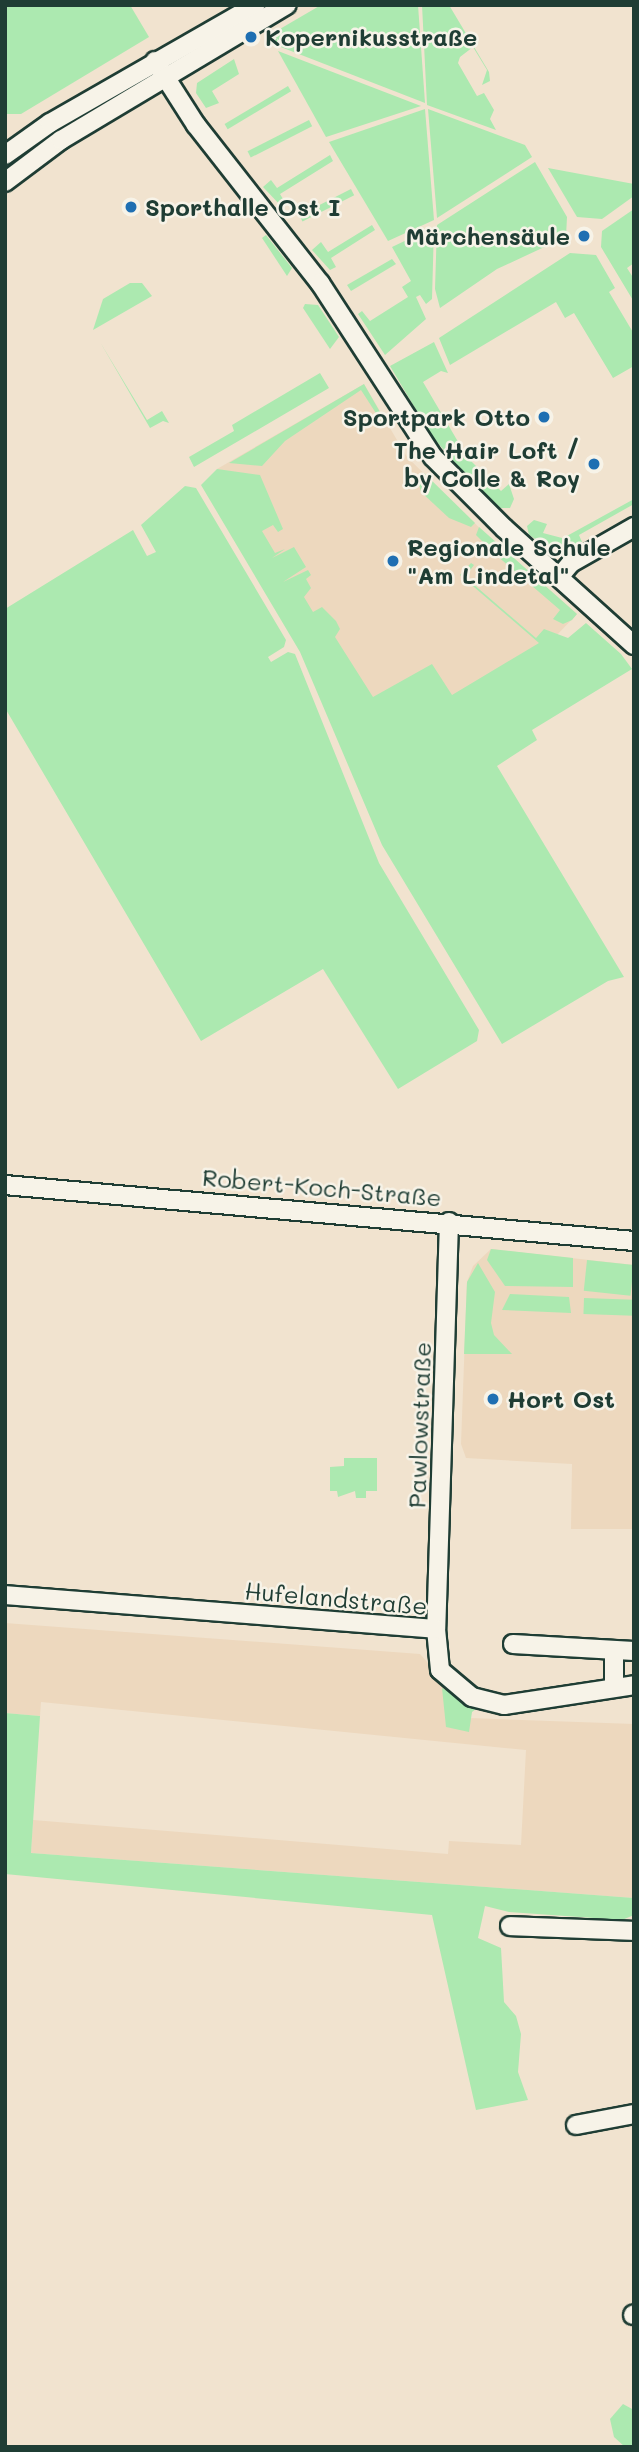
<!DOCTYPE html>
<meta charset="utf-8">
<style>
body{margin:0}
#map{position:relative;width:639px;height:2452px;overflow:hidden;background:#f1e3cf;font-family:Mali,sans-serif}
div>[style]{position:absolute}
.built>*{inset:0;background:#edd8be}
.green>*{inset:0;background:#ace9b0;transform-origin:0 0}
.roads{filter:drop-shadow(2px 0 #1f3d34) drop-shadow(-2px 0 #1f3d34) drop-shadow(0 2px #1f3d34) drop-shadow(0 -2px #1f3d34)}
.minor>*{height:18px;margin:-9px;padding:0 9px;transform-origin:9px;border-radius:9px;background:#f7f3e8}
.dots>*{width:19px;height:19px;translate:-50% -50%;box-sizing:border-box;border:4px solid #f7f3e8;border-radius:50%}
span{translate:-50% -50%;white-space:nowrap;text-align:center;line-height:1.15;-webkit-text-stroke:5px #f7f3e8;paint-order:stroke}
.poi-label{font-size:24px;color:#1f3d34;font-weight:700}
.left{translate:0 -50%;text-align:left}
.right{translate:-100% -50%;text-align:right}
.street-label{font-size:24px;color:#1f3d34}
.frame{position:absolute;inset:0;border:7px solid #1f3d34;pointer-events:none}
</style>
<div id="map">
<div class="built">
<i style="clip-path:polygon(364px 384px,407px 457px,492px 540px,577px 614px,556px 636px,376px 740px,217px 469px)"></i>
<i style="clip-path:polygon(491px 1249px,634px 1265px,634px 1529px,571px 1529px,572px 1464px,466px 1458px,461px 1444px,467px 1282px,473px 1266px)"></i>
<i style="clip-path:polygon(5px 1623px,420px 1654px,472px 1712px,470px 1718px,634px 1724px,634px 1898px,31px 1853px,33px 1820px,448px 1854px,449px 1841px,521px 1845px,526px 1750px,41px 1702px,40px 1716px,5px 1713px)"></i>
</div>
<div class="green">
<i style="clip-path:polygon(5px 5px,130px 5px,149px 37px,21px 114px,5px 114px)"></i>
<i style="clip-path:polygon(321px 5px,418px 5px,425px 103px,273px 44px,273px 33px)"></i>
<i style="clip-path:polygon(422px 5px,449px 5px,489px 72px,490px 81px,482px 85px,487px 70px,473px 47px,460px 57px,458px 63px,477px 96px,484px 93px,494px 110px,490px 119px,496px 130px,427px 105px)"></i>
<i style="clip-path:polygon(278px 51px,421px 106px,326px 137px)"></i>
<i style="clip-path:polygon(234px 59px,239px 74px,212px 91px,219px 103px,206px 108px,196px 93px,197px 83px)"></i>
<i style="left:288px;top:86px;width:6px;height:74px;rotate:59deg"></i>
<i style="clip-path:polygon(123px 89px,126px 93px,5px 171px,16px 157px)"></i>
<i style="clip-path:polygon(425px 109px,434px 220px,388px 241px,329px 142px)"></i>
<i style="clip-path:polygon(428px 109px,525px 145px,532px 157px,437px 218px)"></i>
<i style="left:309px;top:120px;width:7px;height:69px;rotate:63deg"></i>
<i style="clip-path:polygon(330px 155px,333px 161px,280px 194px,286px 204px,282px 207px,263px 187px,271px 180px,277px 188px)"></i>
<i style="clip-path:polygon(535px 162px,567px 217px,566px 237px,497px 269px,440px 308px,435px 289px,437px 225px)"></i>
<i style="clip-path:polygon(548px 168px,634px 184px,634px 196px,602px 219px,577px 217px)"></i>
<i style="left:351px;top:189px;width:7px;height:58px;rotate:63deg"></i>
<i style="clip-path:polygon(634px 209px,634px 263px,627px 268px,634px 279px,634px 302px,601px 247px,602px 231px)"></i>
<i style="clip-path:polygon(372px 225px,375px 230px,331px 258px,336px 267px,330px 270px,312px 250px,321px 242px,328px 252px)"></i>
<i style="clip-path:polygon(434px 227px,432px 299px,426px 304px,420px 295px,416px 297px,426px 319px,385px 355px,358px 314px,362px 311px,370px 321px,408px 297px,402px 287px,411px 281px,392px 247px)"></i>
<i style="clip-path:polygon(266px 235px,292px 268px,287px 276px,262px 238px)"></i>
<i style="clip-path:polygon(570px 253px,596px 255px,615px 288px,609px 292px,634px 334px,634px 366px,613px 378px,574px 313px,565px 318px,556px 302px,450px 365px,439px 338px)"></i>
<i style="clip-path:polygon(392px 259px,396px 264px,351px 291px,347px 285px)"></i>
<i style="clip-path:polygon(130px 283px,142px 283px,152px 296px,93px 330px,103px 299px)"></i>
<i style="clip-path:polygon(305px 304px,318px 305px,339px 337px,330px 349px,303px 308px)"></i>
<i style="clip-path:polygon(100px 342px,147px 420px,162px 411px,169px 423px,163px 421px,150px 428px)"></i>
<i style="clip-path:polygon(434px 342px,448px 373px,441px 371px,423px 382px,467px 457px,501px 491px,509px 484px,514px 499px,510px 508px,499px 508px,460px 469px,431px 435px,390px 366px)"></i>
<i style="clip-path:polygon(320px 373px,329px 388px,194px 467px,189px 457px,234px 431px,232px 425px)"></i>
<i style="clip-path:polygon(364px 384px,384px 419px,381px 421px,361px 390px,285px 441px,262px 466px,229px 463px)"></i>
<i style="clip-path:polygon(217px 469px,260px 475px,283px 529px,278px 532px,273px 525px,262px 531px,275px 553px,285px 549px,272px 558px,294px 547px,306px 567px,283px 582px,308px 570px,311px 575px,306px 579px,311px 588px,304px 597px,313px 612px,322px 607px,336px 621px,340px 629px,335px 637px,373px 697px,432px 664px,452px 695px,539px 643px,460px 575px,471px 563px,474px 565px,465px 577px,536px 638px,544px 629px,568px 638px,586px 623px,621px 654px,632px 669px,532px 730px,537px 740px,497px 766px,624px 977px,608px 981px,502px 1044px,382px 845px,300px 652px,201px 485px)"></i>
<i style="clip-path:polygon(424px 473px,475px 523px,471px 527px,449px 518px,421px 492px,418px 480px)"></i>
<i style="clip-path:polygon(185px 486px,196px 488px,286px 640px,284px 647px,268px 657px,271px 662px,288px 652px,295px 654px,379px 863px,479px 1030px,477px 1041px,398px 1089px,323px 969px,201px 1041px,5px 708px,5px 609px,133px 530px,147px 556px,156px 552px,141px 525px)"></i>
<i style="clip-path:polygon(634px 499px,634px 504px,579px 535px,582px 542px,567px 549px,565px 537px)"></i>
<i style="clip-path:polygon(534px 520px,547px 524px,543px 533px,562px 538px,564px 549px,551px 549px,529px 535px,527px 526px)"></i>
<i style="clip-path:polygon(479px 527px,577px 614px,572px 620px,563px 624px,553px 619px,560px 610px,489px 549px,478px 555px,486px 545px,476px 535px)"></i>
<i style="clip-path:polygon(491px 1249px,573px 1258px,573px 1287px,505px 1286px,487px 1260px)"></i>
<i style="left:587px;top:1260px;width:47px;height:31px;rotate:6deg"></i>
<i style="clip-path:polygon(478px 1263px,495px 1292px,491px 1323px,494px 1335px,512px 1354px,464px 1354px,467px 1282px)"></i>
<i style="clip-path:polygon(510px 1294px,569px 1297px,571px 1313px,502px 1310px)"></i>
<i style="left:584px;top:1298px;width:50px;height:16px;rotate:2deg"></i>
<i style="clip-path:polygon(344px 1458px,377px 1458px,377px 1491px,366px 1491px,366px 1498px,356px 1498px,355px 1491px,338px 1497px,337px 1491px,330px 1491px,330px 1467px,344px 1466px)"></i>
<i style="clip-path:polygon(442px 1688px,480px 1706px,472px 1712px,469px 1732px,446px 1727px)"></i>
<i style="clip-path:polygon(5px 1713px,40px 1716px,31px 1853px,634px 1898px,634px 1915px,622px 1920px,509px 1912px,485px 1906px,478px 1938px,501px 1948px,504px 2002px,516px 2016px,521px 2034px,518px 2072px,528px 2100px,476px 2110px,432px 1915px,5px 1874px)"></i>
<i style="clip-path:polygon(623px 2404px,634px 2410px,634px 2447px,625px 2447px,614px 2437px,610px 2419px)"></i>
</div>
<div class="roads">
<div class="minor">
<i style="left:155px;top:61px;width:76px;rotate:57.4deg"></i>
<i style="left:196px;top:125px;width:201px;rotate:51.9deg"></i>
<i style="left:320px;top:283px;width:207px;rotate:57deg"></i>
<i style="left:433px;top:457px;width:100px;rotate:45deg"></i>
<i style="left:504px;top:528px;width:175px;rotate:42deg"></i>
<i style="left:5px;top:155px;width:55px;rotate:-35.4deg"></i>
<i style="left:50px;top:123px;width:237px;rotate:-29.8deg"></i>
<i style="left:5px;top:182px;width:70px;rotate:-36.9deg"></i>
<i style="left:61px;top:140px;width:263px;rotate:-30.9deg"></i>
<i style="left:560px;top:576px;width:17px;rotate:-50deg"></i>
<i style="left:571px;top:563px;width:73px;rotate:-29.7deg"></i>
<i style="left:5px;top:1185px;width:631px;rotate:5.09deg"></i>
<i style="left:449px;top:1222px;width:407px;rotate:91.8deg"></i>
<i style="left:436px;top:1629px;width:41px;rotate:84.4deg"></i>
<i style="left:440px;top:1670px;width:42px;rotate:40.2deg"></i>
<i style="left:472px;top:1697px;width:33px;rotate:14deg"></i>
<i style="left:504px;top:1705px;width:132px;rotate:-8.7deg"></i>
<i style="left:5px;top:1595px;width:432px;rotate:4.5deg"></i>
<i style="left:513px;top:1644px;width:121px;rotate:3.3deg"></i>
<i style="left:614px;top:1685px;width:35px;rotate:-90deg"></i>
<i style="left:510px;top:1926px;width:124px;rotate:2.3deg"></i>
<i style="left:576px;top:2125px;width:59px;rotate:-10.7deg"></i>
<i style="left:633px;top:2315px;width:1px;rotate:-45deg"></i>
</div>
</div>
<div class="dots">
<i style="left:251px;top:37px;background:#1f6fb2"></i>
<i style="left:131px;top:207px;background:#1f6fb2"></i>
<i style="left:584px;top:236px;background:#1f6fb2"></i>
<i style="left:544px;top:417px;background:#1f6fb2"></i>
<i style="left:594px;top:464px;background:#1f6fb2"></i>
<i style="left:393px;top:561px;background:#1f6fb2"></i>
<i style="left:493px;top:1399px;background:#1f6fb2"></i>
</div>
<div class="poi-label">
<span class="left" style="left:265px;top:37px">Kopernikusstraße</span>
<span class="left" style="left:145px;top:207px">Sporthalle Ost I</span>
<span class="right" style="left:570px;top:236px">Märchensäule</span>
<span class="right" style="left:530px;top:417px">Sportpark Otto</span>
<span class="right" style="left:580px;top:464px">The Hair Loft /<br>by Colle &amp; Roy</span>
<span class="left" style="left:407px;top:561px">Regionale Schule<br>"Am Lindetal"</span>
<span class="left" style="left:507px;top:1399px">Hort Ost</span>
</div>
<div class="street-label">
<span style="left:322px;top:1187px;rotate:5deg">Robert-Koch-Straße</span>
<span style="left:419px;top:1425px;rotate:-88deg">Pawlowstraße</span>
<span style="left:336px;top:1598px;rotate:5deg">Hufelandstraße</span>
</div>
<div class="frame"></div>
</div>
